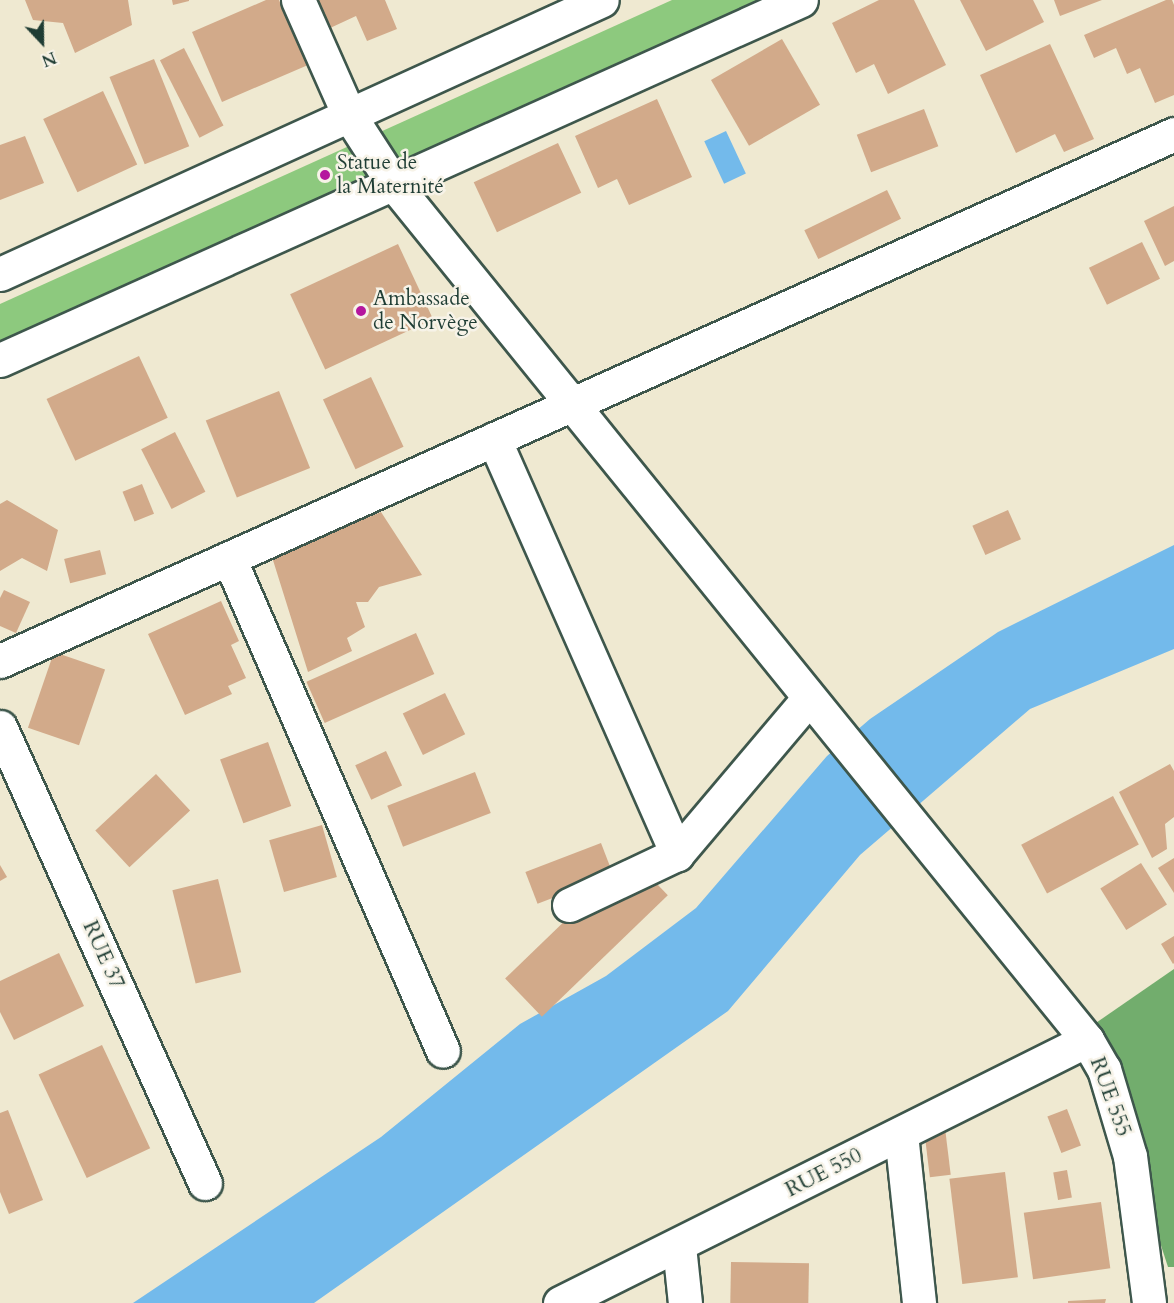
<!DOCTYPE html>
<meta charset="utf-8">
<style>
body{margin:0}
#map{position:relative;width:1174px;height:1303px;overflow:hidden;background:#efe9d1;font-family:Cardo,serif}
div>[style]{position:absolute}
.green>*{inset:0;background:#8dc97e}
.forest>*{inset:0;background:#72ad6d}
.water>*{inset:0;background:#73baeb;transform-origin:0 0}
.building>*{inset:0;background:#d2aa8a;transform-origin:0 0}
.roads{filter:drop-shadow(2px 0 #3e574c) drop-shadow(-2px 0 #3e574c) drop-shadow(0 2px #3e574c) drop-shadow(0 -2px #3e574c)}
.minor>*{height:33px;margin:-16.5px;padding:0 16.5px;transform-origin:16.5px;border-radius:16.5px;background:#fff}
.dots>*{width:16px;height:16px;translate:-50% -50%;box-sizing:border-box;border:3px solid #f7f3e8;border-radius:50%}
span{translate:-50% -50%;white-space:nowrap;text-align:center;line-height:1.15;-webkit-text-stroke:5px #f7f3e8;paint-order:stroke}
.poi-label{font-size:21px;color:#1f3d34}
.left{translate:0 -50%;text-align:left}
.street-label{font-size:21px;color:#1f3d34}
.north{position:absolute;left:12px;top:12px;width:60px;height:60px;-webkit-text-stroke:4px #f7f3e8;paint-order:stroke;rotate:158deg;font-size:16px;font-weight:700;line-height:24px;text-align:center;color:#1f3d34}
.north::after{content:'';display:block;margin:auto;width:21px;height:27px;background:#1f3d34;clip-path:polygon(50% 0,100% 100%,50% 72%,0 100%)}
</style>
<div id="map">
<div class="green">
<i style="clip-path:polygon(672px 0,766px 0,0 343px,0 304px)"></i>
</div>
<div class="forest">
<i style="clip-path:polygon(1174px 969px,1174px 1267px,1168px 1267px,1090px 1027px)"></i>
</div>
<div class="water">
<i style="left:726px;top:131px;width:47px;height:24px;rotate:65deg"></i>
<i style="clip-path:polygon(1174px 545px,1174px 649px,1030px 709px,860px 855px,728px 1011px,314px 1303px,133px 1303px,381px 1137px,520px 1024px,606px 976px,696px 908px,827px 756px,870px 719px,998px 632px)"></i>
</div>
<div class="building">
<i style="clip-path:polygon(25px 0,128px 0,132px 25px,75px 53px,63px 23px,33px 20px)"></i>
<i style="clip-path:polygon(172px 0,189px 0,189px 1px,173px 5px)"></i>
<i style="clip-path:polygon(266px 0,279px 0,308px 65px,222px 102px,192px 32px)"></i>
<i style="clip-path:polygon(299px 0,385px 0,397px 29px,367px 41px,356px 16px,315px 35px)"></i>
<i style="clip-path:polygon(879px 0,914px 0,946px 65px,888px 94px,874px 64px,856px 73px,832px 23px)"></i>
<i style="clip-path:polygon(960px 0,1033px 0,1044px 22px,986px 51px)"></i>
<i style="clip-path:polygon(1054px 0,1102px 0,1060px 16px)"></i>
<i style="clip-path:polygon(1166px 0,1172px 0,1174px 5px,1174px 95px,1155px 103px,1140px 68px,1127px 74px,1116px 48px,1094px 58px,1084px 35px)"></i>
<i style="left:782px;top:39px;width:76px;height:82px;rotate:60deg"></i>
<i style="clip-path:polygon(1050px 44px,1094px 139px,1064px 152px,1055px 134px,1016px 153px,980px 75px)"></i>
<i style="left:184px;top:48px;width:87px;height:27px;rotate:63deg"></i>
<i style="left:154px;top:59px;width:94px;height:48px;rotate:68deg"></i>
<i style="left:103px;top:91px;width:81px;height:66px;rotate:65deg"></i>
<i style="clip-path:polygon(657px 99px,692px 177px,629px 205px,617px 179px,598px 188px,575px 136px)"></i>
<i style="left:924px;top:109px;width:40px;height:72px;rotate:69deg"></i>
<i style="clip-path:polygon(25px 136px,44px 183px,0 200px,0 145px)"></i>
<i style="left:558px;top:143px;width:55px;height:93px;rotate:65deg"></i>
<i style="left:887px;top:190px;width:32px;height:92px;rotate:64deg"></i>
<i style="clip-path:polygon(1174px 206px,1174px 261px,1165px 266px,1144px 221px)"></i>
<i style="left:1142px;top:242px;width:41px;height:59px;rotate:64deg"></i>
<i style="left:398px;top:244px;width:83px;height:119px;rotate:65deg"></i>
<i style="left:139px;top:356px;width:68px;height:102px;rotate:65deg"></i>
<i style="left:371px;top:377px;width:77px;height:53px;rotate:65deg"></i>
<i style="left:279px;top:391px;width:83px;height:79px;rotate:68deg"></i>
<i style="left:175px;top:432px;width:67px;height:38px;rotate:63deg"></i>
<i style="left:142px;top:484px;width:32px;height:21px;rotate:68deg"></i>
<i style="clip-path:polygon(7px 500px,58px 530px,47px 571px,22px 558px,0 571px,0 504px)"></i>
<i style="left:1008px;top:510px;width:32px;height:39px;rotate:66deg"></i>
<i style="clip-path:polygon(381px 512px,422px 575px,379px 587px,368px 602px,356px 602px,365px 627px,347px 638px,352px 651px,308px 672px,272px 557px)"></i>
<i style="left:100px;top:550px;width:25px;height:37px;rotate:76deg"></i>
<i style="clip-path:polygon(4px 590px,30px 602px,16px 633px,0 626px,0 598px)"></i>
<i style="clip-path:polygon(221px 601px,239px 641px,231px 645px,246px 678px,228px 686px,232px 694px,185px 715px,148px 634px)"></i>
<i style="left:416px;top:633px;width:45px;height:120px;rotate:66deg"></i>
<i style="left:54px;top:652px;width:54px;height:80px;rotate:19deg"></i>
<i style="left:445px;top:693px;width:46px;height:47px;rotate:64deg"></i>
<i style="left:268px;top:742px;width:68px;height:51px;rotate:70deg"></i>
<i style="left:386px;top:751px;width:38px;height:34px;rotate:65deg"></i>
<i style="clip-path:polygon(1170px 764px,1174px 771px,1174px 817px,1165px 824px,1167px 849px,1152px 858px,1119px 792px)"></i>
<i style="left:475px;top:772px;width:44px;height:94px;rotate:69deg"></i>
<i style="left:156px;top:774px;width:50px;height:83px;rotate:47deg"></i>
<i style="left:1113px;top:796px;width:55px;height:104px;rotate:62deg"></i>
<i style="left:322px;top:825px;width:54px;height:55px;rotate:74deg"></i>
<i style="left:601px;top:843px;width:34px;height:81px;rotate:69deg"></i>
<i style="left:631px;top:857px;width:53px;height:175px;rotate:46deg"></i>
<i style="clip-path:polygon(1174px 858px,1174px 893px,1158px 868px)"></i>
<i style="left:1141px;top:863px;width:49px;height:48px;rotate:58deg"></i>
<i style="clip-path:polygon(0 865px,7px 877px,0 881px)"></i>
<i style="left:218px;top:879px;width:96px;height:47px;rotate:76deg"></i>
<i style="clip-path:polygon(1174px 936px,1174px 963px,1173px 964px,1161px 944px)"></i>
<i style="clip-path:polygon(59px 953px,84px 1006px,14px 1040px,0 1012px,0 981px)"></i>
<i style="left:102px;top:1045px;width:114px;height:70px;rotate:65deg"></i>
<i style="left:1067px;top:1109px;width:39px;height:21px;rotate:69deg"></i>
<i style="clip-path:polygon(8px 1110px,43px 1200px,9px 1214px,0 1192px,0 1113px)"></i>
<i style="left:945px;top:1128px;width:47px;height:21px;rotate:83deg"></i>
<i style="left:1067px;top:1170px;width:28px;height:14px;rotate:80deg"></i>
<i style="left:1005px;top:1172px;width:106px;height:56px;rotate:83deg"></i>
<i style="left:1101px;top:1202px;width:67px;height:78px;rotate:82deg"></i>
<i style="left:731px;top:1262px;width:78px;height:41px;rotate:1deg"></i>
<i style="clip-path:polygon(1106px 1299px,1105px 1303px,1068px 1303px,1068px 1301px)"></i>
</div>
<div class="roads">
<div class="minor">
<i style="left:298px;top:0;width:126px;rotate:66.1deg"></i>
<i style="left:349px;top:115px;width:81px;rotate:57.1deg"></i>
<i style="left:393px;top:183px;width:1103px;rotate:51deg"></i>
<i style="left:1087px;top:1040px;width:34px;rotate:60deg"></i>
<i style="left:1104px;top:1069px;width:91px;rotate:73.4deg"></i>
<i style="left:1130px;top:1156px;width:148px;rotate:82.6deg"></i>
<i style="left:0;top:274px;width:661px;rotate:-24.47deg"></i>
<i style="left:0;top:360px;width:878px;rotate:-24.2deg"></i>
<i style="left:494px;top:439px;width:454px;rotate:66.2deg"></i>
<i style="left:229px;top:558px;width:537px;rotate:66.54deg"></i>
<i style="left:0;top:661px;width:1287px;rotate:-24.17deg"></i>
<i style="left:0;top:727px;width:500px;rotate:65.8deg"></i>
<i style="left:569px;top:905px;width:119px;rotate:-25.3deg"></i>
<i style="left:677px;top:854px;width:204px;rotate:-49.8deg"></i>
<i style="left:901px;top:1134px;width:170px;rotate:83.9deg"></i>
<i style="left:679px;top:1246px;width:57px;rotate:84deg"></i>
<i style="left:560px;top:1303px;width:589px;rotate:-26.52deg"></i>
</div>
</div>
<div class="dots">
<i style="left:325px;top:175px;background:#b5179e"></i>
<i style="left:361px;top:311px;background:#b5179e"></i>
</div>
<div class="poi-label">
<span class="left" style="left:337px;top:175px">Statue de<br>la Maternité</span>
<span class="left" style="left:373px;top:311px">Ambassade<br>de Norvège</span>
</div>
<div class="street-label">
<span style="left:103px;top:955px;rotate:66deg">RUE 37</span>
<span style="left:1110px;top:1097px;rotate:70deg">RUE 555</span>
<span style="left:824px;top:1173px;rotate:-27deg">RUE 550</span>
</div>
<div class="north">N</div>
</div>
